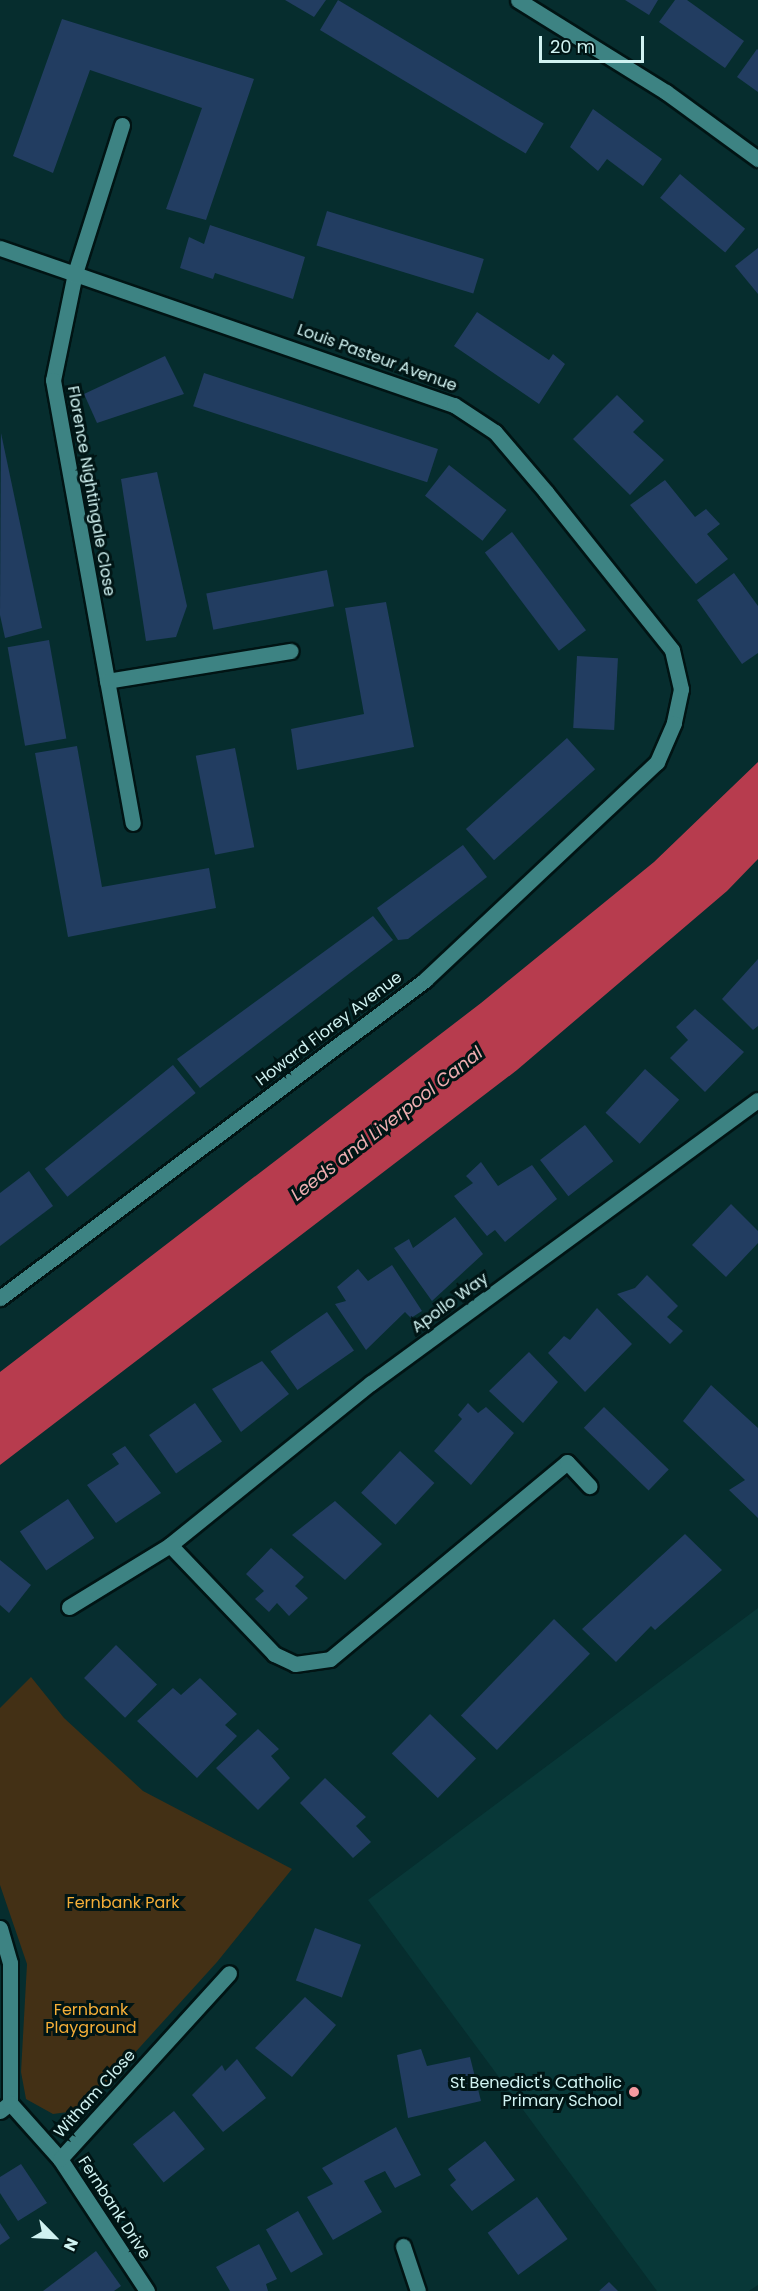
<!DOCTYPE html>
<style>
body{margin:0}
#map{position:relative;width:758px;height:2291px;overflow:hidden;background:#062d2e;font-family:Poppins,sans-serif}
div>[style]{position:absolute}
.built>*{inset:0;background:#083838}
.green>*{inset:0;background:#433015}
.water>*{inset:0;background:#b73c4e}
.building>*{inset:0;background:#223d61;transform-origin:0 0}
.roads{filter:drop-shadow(2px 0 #011414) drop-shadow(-2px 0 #011414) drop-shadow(0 2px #011414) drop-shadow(0 -2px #011414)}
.minor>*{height:15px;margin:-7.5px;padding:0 7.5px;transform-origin:7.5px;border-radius:7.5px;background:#3d8383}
.dots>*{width:16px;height:16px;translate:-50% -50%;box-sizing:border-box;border:3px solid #001515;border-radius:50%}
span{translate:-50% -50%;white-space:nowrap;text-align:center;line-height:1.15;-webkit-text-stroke:6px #001515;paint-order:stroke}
.street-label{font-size:16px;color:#d0f2f1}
.park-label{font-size:16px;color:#f5ae38}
.poi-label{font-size:16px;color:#d0f2f1}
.right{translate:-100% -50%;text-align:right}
.water-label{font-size:18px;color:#eeaeb1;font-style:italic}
.north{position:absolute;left:24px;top:2207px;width:60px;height:60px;-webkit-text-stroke:4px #001515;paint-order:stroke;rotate:114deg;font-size:16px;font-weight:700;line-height:24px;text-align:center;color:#d0f2f1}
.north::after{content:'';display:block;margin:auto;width:21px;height:27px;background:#d0f2f1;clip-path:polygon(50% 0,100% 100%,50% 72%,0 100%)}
.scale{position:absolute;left:539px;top:36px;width:105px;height:27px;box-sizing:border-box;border:3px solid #d0f2f1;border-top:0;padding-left:8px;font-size:18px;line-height:21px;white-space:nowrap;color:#d0f2f1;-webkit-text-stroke:4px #001515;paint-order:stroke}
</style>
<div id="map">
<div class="built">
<i style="clip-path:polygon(758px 1608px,758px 2285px,749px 2291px,657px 2291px,368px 1900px)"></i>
</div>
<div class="green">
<i style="clip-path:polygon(31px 1677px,64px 1718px,143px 1791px,292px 1869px,217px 1962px,83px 2110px,53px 2114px,26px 2099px,21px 2072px,27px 1964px,0 1885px,0 1708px)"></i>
</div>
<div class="water">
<i style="clip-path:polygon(758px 762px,758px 859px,727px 891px,517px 1070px,0 1465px,0 1372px,481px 1003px,654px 862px)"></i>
</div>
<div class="building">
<i style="clip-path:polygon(285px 0,326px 0,314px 17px)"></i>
<i style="left:338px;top:0;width:240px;height:35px;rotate:31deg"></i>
<i style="clip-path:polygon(625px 0,658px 0,649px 15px)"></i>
<i style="clip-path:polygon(675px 0,687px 0,744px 41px,725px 68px,659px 22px)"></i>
<i style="clip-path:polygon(62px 19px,254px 79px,206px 220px,166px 209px,202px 108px,90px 70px,53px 173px,13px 156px)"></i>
<i style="clip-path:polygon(757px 49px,758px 50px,758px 92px,737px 77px)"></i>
<i style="clip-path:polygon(593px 109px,662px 159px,643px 186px,607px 159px,598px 171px,570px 147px)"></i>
<i style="left:680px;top:174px;width:85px;height:31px;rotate:40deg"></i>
<i style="left:327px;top:211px;width:164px;height:36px;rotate:17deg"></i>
<i style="clip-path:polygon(210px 225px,305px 257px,293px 299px,215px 273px,213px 279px,180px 268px,189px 237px,204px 244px)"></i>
<i style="clip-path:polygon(758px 248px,758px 294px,735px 266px)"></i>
<i style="clip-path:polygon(477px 312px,549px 360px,553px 354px,565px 364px,539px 404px,454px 346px)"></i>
<i style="clip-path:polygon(165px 356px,184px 394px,97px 423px,84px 394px)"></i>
<i style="left:204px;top:373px;width:246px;height:35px;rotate:18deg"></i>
<i style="clip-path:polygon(617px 395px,644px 421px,633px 432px,664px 460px,630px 495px,573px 439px)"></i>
<i style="clip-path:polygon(1px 433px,42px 628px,5px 638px,0 615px)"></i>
<i style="left:449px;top:465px;width:73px;height:39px;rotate:38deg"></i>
<i style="clip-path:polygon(157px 472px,187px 606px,176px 637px,146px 641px,121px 479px)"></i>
<i style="clip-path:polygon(665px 480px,695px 517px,706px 509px,720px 524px,707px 534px,728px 559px,696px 584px,630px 505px)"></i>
<i style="left:512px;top:532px;width:123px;height:34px;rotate:53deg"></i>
<i style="left:327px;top:570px;width:37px;height:123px;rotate:79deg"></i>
<i style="clip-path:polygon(734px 573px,758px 606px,758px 653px,742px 664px,697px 600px)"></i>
<i style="clip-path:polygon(386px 602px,414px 747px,297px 770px,291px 729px,364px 714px,345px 608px)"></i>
<i style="left:49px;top:640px;width:100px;height:42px;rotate:80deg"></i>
<i style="left:577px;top:656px;width:41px;height:72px;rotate:3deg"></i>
<i style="left:567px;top:738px;width:42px;height:136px;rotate:48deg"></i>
<i style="clip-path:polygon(77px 746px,102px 887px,209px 868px,216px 908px,68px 937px,35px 753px)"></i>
<i style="left:235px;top:748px;width:101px;height:40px;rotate:79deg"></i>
<i style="clip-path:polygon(463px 845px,487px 877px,408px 939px,398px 940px,377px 908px)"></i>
<i style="clip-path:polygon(373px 916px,393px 940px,200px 1088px,177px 1059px)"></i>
<i style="clip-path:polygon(758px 959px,758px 1026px,753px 1030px,722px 999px)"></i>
<i style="clip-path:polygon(695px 1009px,744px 1052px,705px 1092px,670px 1058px,688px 1040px,676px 1027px)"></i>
<i style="left:173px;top:1065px;width:36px;height:165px;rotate:51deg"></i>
<i style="left:645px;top:1069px;width:46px;height:59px;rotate:42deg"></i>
<i style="left:585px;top:1125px;width:46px;height:57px;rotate:52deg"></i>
<i style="clip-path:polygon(481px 1162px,498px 1186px,532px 1165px,557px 1199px,505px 1242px,495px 1230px,487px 1236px,454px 1196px,473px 1183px,466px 1176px)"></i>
<i style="clip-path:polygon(29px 1171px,53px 1206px,0 1246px,0 1193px)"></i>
<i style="clip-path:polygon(731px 1204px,758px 1231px,758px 1243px,726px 1277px,692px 1245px)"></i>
<i style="clip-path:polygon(455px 1217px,483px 1254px,432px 1301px,394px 1248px,409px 1239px,413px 1248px)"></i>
<i style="clip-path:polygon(392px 1265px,422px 1311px,411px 1318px,405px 1312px,366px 1350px,335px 1304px,346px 1301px,337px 1287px,358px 1269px,368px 1281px)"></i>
<i style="clip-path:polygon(647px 1275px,678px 1306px,667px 1317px,683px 1331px,670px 1344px,617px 1294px,635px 1288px)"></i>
<i style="clip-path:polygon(597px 1308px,632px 1344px,585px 1392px,548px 1353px,564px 1336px,570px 1340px)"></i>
<i style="left:327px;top:1312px;width:47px;height:69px;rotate:55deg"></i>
<i style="clip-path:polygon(529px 1352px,558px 1382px,523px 1423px,489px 1391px)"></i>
<i style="clip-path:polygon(262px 1361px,289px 1394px,241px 1432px,212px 1389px)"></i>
<i style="clip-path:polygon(711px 1385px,758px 1428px,758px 1518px,729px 1490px,745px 1480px,683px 1421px)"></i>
<i style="left:195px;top:1403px;width:47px;height:56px;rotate:55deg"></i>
<i style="clip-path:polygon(468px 1403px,478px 1413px,486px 1407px,514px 1433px,471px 1485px,434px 1451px,462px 1419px,458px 1415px)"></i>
<i style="left:604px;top:1407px;width:90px;height:29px;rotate:44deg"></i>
<i style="clip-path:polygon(125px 1446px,161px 1493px,116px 1523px,87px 1485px,119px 1464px,112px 1454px)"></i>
<i style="left:400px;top:1451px;width:47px;height:57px;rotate:43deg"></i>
<i style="left:68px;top:1499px;width:47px;height:58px;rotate:56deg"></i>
<i style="clip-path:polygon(335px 1501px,382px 1544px,345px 1580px,292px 1535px)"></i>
<i style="clip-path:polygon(685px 1534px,722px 1570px,655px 1630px,651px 1626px,616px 1662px,582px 1629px)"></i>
<i style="clip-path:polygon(271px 1548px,304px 1577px,295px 1586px,308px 1598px,289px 1616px,277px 1603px,269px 1612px,255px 1599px,264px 1591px,246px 1574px)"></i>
<i style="clip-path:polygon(0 1560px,31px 1585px,9px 1613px,0 1605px)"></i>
<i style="left:554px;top:1619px;width:50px;height:134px;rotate:44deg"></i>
<i style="left:116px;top:1645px;width:57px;height:46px;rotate:44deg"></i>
<i style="clip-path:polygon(200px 1678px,237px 1714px,225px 1725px,237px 1736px,197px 1778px,137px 1721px,173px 1688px,181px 1695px)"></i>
<i style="left:430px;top:1714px;width:64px;height:55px;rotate:44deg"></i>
<i style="clip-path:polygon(258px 1729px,279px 1749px,271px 1756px,290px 1778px,258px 1810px,216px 1768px)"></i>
<i style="clip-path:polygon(325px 1778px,366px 1817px,356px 1826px,371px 1842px,353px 1858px,300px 1803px)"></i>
<i style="left:315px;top:1928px;width:49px;height:56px;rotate:20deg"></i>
<i style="clip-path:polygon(305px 1997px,336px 2025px,292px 2077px,255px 2048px)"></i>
<i style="clip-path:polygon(421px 2049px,427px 2066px,470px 2057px,481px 2101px,408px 2118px,397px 2055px)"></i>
<i style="clip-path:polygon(237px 2059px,266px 2098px,223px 2132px,192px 2095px,222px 2065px,225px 2071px)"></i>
<i style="left:174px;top:2111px;width:49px;height:53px;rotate:51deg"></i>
<i style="clip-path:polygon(396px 2127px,421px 2175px,395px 2188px,385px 2171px,364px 2181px,382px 2212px,333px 2240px,307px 2197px,333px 2184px,322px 2168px)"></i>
<i style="clip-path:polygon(485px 2141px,515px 2180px,472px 2211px,450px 2185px,456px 2180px,448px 2169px)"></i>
<i style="clip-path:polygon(21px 2164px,47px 2203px,18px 2221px,0 2193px,0 2177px)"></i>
<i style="left:537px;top:2197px;width:52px;height:61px;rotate:54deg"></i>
<i style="left:298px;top:2211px;width:50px;height:37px;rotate:60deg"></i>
<i style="clip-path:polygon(0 2223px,10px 2238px,0 2245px)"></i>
<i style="clip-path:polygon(259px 2244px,277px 2279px,266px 2284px,268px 2291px,230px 2291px,216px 2267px)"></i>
<i style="clip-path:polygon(96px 2251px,121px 2286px,114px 2291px,43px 2291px)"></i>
<i style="clip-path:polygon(609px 2282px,618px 2291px,599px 2291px)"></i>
</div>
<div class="roads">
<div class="minor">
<i style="left:518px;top:0;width:174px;rotate:31.9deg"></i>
<i style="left:666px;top:92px;width:114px;rotate:36.1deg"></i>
<i style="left:122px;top:125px;width:155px;rotate:107.6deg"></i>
<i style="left:75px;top:273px;width:109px;rotate:101.6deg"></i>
<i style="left:53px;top:380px;width:450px;rotate:79.8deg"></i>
<i style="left:0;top:248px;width:480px;rotate:19.1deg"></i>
<i style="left:454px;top:405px;width:49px;rotate:33.4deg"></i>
<i style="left:495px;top:432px;width:79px;rotate:49.6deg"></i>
<i style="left:546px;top:492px;width:202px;rotate:51.4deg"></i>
<i style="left:672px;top:650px;width:40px;rotate:77deg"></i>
<i style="left:681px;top:689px;width:35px;rotate:102deg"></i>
<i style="left:674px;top:723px;width:43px;rotate:113.6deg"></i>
<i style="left:657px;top:762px;width:318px;rotate:136.8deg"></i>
<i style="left:425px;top:980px;width:531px;rotate:143.19deg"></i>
<i style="left:107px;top:681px;width:186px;rotate:-9.3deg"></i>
<i style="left:170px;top:1545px;width:151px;rotate:46.3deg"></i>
<i style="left:274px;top:1654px;width:23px;rotate:25deg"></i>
<i style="left:295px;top:1664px;width:35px;rotate:-8deg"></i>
<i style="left:330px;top:1659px;width:308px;rotate:-39.7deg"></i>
<i style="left:567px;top:1462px;width:33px;rotate:47deg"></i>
<i style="left:69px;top:1607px;width:119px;rotate:-31.5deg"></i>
<i style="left:170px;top:1545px;width:258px;rotate:-38.9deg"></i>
<i style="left:371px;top:1383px;width:479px;rotate:-36.2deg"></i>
<i style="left:0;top:1928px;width:36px;rotate:74deg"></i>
<i style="left:10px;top:1963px;width:140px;rotate:90deg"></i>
<i style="left:0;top:2111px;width:13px;rotate:-39deg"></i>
<i style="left:10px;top:2103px;width:75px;rotate:48.2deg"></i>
<i style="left:60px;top:2159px;width:158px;rotate:56.6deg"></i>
<i style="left:60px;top:2159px;width:251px;rotate:-47.7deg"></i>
<i style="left:403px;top:2246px;width:47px;rotate:71.6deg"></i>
</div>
</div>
<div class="dots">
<i style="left:634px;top:2092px;background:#f49aa0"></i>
</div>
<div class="street-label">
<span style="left:377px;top:358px;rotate:20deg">Louis Pasteur Avenue</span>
<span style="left:91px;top:491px;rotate:80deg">Florence Nightingale Close</span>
<span style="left:329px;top:1029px;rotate:-37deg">Howard Florey Avenue</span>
<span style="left:450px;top:1303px;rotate:-36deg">Apollo Way</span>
<span style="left:95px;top:2094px;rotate:-48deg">Witham Close</span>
<span style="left:114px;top:2208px;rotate:57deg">Fernbank Drive</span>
</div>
<div class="park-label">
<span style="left:123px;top:1903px">Fernbank Park</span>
<span style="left:91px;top:2019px">Fernbank<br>Playground</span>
</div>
<div class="poi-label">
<span class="right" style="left:622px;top:2092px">St Benedict's Catholic<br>Primary School</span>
</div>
<div class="water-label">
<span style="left:387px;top:1124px;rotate:-38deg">Leeds and Liverpool Canal</span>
</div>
<div class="north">N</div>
<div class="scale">20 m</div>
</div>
